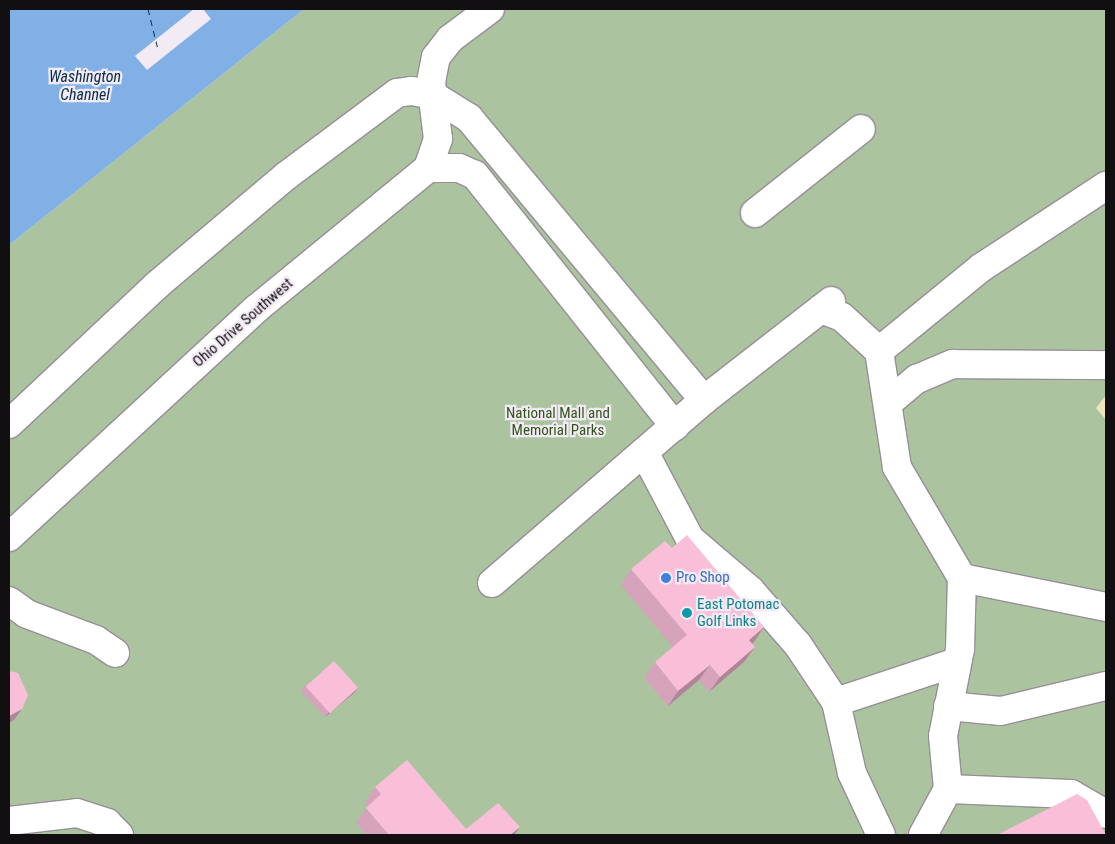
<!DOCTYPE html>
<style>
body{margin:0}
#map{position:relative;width:1115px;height:844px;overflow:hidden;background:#f3ebf4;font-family:"Roboto Condensed",sans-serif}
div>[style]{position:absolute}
.green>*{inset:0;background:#abc49f}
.sand>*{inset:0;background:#eee5bf}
.water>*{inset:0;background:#80b0e5}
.pier>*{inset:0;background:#f3ebf4}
.ferry>*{height:1px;margin-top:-0.5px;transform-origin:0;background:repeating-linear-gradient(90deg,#072a4c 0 6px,transparent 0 11px)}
.roads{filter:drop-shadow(1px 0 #958e97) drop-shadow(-1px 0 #958e97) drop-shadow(0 1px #958e97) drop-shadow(0 -1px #958e97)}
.minor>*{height:28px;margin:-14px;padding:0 14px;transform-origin:14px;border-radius:14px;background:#fff}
.wall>*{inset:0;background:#d6a4ba}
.shaded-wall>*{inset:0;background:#ae8697}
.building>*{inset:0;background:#f9bfd8;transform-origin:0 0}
.dots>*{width:14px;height:14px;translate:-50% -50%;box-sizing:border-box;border:2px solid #f3ebf4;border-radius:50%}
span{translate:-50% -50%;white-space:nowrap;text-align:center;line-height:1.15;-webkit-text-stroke:4.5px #f3ebf4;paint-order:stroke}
.street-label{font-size:15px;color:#120f12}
.park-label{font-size:15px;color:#315519}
.shop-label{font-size:15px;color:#366cbe}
.left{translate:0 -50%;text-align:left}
.culture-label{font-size:15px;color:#0d838f}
.water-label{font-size:16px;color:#072a4c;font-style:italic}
.frame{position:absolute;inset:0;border:10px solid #120f12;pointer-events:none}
</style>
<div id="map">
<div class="green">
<i style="clip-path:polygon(304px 9px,1106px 9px,1106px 835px,9px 835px,9px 245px)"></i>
</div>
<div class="sand">
<i style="clip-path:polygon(1106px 395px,1106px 420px,1096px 408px)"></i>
</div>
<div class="water">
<i style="clip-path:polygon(9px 9px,304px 9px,9px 245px)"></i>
</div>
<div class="pier">
<i style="clip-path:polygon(194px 9px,203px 9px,211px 19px,147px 70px,135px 56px)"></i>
</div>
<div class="ferry">
<i style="left:148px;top:9px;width:41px;rotate:76deg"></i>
</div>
<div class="roads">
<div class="minor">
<i style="left:428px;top:168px;width:31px"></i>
<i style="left:459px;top:168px;width:17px;rotate:24deg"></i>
<i style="left:475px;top:175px;width:321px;rotate:51.5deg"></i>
<i style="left:755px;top:213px;width:135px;rotate:-38.4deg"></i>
<i style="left:821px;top:309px;width:22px;rotate:21deg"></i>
<i style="left:842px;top:317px;width:50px;rotate:42.6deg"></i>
<i style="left:888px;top:403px;width:38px;rotate:-40deg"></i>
<i style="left:917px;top:379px;width:39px;rotate:-23deg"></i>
<i style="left:953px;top:364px;width:153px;rotate:0.4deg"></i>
<i style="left:9px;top:424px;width:203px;rotate:-43.2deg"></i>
<i style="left:157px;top:285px;width:169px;rotate:-40.2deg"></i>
<i style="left:286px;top:176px;width:139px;rotate:-36.8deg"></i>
<i style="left:397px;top:93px;width:15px;rotate:-8deg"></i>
<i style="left:412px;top:91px;width:20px;rotate:11deg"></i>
<i style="left:432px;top:95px;width:44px;rotate:31.9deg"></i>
<i style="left:469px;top:118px;width:367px;rotate:50.2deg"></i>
<i style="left:644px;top:452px;width:98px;rotate:62.1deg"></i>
<i style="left:690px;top:539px;width:79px;rotate:40.4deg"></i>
<i style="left:750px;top:590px;width:73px;rotate:48.9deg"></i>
<i style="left:798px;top:645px;width:69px;rotate:56.3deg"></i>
<i style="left:836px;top:702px;width:73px;rotate:77.3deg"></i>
<i style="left:852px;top:773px;width:68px;rotate:64.9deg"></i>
<i style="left:9px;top:537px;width:336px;rotate:-42.7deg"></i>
<i style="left:256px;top:309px;width:222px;rotate:-39.3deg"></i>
<i style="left:428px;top:168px;width:31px;rotate:-71deg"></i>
<i style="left:438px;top:139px;width:57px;rotate:-97deg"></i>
<i style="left:431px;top:82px;width:25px;rotate:-79deg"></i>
<i style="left:436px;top:57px;width:23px;rotate:-52deg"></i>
<i style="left:450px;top:39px;width:50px;rotate:-36.9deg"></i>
<i style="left:962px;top:578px;width:147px;rotate:11.4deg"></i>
<i style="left:492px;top:583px;width:280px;rotate:-40.8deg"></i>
<i style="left:704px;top:400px;width:161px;rotate:-37.9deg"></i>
<i style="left:9px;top:601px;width:22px;rotate:36deg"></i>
<i style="left:27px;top:614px;width:74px;rotate:20.6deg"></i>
<i style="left:96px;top:640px;width:23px;rotate:34deg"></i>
<i style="left:836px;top:702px;width:127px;rotate:-18.3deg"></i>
<i style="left:948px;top:706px;width:53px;rotate:5.4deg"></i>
<i style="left:1001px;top:711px;width:108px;rotate:-13.4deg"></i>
<i style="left:948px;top:789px;width:123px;rotate:2.3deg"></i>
<i style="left:1071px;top:794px;width:40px;rotate:29.7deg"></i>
<i style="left:9px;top:821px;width:68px;rotate:-6.7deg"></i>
<i style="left:77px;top:813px;width:32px;rotate:18deg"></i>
<i style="left:107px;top:823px;width:17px;rotate:45deg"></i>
<i style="left:923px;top:835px;width:52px;rotate:-61.5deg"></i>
<i style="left:948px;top:789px;width:53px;rotate:-95.4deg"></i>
<i style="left:943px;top:736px;width:89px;rotate:-78.9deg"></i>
<i style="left:960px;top:649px;width:71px;rotate:-88.4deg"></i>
<i style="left:962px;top:578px;width:129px;rotate:-120.4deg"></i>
<i style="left:897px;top:467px;width:117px;rotate:-98.8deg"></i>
<i style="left:879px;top:351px;width:133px;rotate:-39.2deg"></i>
<i style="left:982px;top:267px;width:148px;rotate:-33.2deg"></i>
</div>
</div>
<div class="wall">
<i style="clip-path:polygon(672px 548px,764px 627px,752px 644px,755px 647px,744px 662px,709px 692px,699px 680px,668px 706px,644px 678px,655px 662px,673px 647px,621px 585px,631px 569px)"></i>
<i style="clip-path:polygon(305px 685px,358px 688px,354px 693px,325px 717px,301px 691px)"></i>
<i style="clip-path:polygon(375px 787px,466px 829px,514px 835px,366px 835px,356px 823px,368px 806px,365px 802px)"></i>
</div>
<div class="shaded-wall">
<i style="clip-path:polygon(764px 627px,754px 642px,738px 655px,749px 640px)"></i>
<i style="clip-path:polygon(755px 647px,744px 662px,709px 692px,720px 677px)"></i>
<i style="clip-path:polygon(710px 665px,699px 680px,668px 706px,678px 691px)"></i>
<i style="clip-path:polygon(358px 688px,354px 693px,325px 717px,329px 712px)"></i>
<i style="clip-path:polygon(22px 709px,14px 720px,9px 723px,9px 716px)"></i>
<i style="clip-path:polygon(520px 827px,514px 835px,510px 835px)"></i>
</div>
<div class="building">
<i style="clip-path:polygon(687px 535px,764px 627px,749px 640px,755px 647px,720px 677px,710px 665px,678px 691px,655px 662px,687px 635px,631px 569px,665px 541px,672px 548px)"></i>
<i style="left:334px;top:661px;width:36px;height:38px;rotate:48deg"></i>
<i style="clip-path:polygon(9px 671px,18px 673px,28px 695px,22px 709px,9px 716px)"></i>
<i style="clip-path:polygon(407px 760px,466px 829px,498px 803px,520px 827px,510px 835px,389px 835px,366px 808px,381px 794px,375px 787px)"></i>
<i style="clip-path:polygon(1077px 794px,1087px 800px,1106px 835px,997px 835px)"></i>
</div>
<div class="dots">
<i style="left:666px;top:578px;background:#3f7fe0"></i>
<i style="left:687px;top:613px;background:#0f9aa8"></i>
</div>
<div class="street-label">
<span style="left:243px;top:323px;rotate:-41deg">Ohio Drive Southwest</span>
</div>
<div class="park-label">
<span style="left:558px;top:422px">National Mall and<br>Memorial Parks</span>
</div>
<div class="shop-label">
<span class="left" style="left:676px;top:578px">Pro Shop</span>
</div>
<div class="culture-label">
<span class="left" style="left:697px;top:613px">East Potomac<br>Golf Links</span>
</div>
<div class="water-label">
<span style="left:85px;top:86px">Washington<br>Channel</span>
</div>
<div class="frame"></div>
</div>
